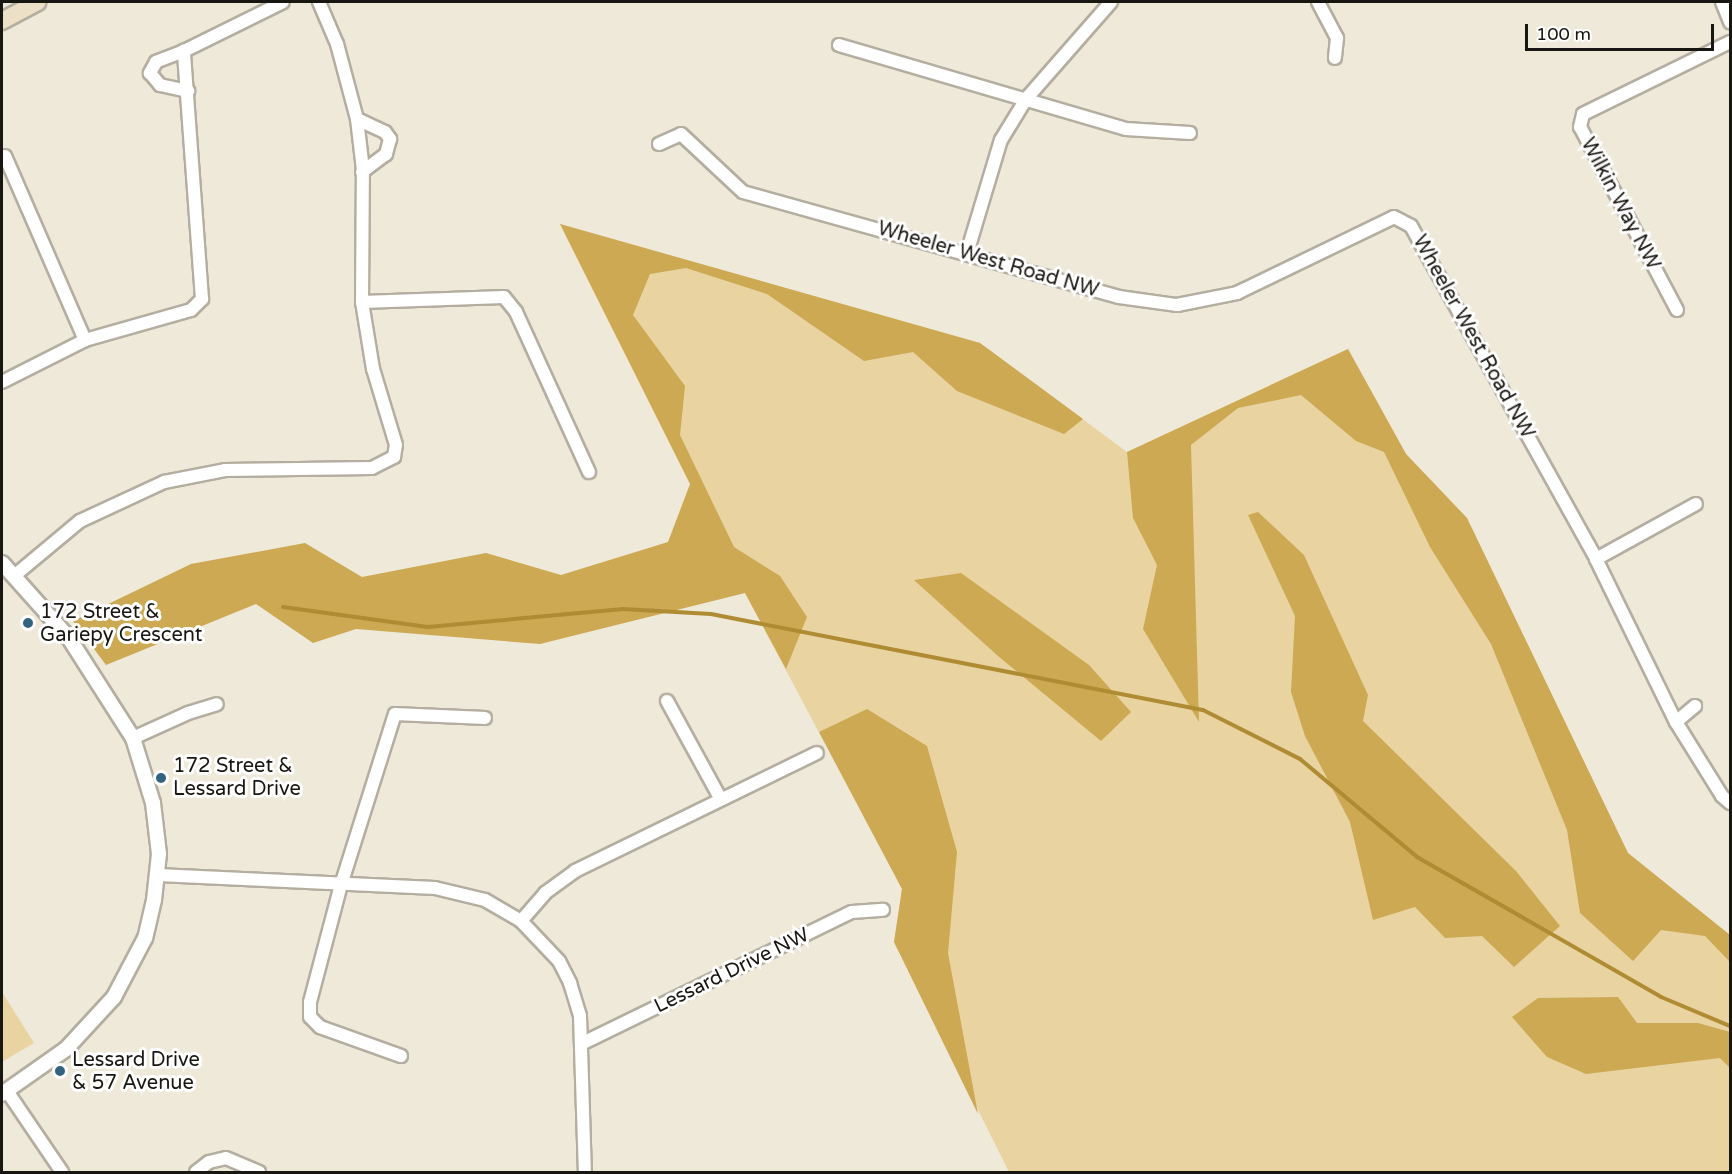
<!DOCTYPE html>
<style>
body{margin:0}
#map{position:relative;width:1732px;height:1174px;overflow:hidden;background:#efe9da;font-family:"Varela Round",sans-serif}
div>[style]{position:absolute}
.green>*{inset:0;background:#e9d3a1}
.forest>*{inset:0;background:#cca952}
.stream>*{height:4px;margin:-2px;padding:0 2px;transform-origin:2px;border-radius:2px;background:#af8c33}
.roads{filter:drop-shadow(2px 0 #b4aea0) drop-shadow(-2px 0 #b4aea0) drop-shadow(0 2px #b4aea0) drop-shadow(0 -2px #b4aea0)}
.minor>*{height:12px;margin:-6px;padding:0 6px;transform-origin:6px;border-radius:6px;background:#fff}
.tertiary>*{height:14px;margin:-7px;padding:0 7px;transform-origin:7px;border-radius:7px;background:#fff}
.secondary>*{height:16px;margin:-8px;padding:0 8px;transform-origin:8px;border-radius:8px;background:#ece1c6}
.dots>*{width:16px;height:16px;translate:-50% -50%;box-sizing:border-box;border:3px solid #fff;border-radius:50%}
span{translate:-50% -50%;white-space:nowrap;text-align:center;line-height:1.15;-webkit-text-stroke:6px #fff;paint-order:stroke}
.street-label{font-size:20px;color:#181611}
.poi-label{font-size:20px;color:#181611}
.left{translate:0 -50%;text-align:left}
.frame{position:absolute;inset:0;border:3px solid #181611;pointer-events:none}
.scale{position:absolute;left:1525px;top:24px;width:189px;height:27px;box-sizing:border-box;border:3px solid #181611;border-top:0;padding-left:8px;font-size:18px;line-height:21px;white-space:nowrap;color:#181611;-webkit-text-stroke:4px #fff;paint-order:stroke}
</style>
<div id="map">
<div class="green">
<i style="clip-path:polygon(560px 224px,980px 343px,1127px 452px,1348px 349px,1406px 454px,1467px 518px,1628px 853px,1730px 935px,1730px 1172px,1009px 1172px,894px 942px,902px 889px,745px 593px)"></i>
<i style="clip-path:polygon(2px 992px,34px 1043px,2px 1062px)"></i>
</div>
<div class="forest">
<i style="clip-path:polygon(560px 224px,980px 343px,1083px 419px,1064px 434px,957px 391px,913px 352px,864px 361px,767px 294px,686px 268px,650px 274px,633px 315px,685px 386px,680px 435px,734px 547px,780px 576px,807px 617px,786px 669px,745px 593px,540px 644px,356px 629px,313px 643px,256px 604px,106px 665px,73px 621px,191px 564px,305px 543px,362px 577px,486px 553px,561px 575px,668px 542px,690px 484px)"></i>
<i style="clip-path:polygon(1348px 349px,1406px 454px,1467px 518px,1628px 853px,1730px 935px,1730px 962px,1705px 936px,1661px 930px,1633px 961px,1580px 913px,1567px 830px,1491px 644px,1430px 547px,1384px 452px,1356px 441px,1301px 395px,1238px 408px,1191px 445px,1199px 722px,1143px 629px,1157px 565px,1133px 518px,1127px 452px)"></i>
<i style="clip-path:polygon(1258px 512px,1304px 555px,1368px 695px,1363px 721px,1516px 871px,1560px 926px,1514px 967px,1482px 936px,1445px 938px,1415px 907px,1373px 920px,1350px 822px,1305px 736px,1291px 692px,1295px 616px,1248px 515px)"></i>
<i style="clip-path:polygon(961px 573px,1089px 665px,1131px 712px,1101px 741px,998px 656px,914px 580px)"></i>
<i style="clip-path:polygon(867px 709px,927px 746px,957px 852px,948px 953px,978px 1114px,894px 942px,902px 889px,819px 732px)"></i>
<i style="clip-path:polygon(1618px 997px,1637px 1023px,1698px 1023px,1730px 1032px,1730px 1068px,1720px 1058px,1586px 1074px,1547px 1057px,1512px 1017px,1538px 998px)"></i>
</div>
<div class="stream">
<i style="left:283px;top:607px;width:146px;rotate:7.9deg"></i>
<i style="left:428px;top:627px;width:196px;rotate:-5.3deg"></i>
<i style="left:623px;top:609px;width:88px;rotate:3.3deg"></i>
<i style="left:711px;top:614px;width:501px;rotate:11.04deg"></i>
<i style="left:1203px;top:710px;width:109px;rotate:26.8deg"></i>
<i style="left:1300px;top:759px;width:153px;rotate:39.9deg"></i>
<i style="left:1417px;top:857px;width:281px;rotate:29.8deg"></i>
<i style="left:1661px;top:997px;width:75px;rotate:22.8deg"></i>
</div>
<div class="roads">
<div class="minor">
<i style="left:1318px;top:2px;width:41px;rotate:62.2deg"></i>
<i style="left:1337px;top:38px;width:20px;rotate:96deg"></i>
<i style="left:1722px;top:2px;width:22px;rotate:68deg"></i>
<i style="left:839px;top:45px;width:299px;rotate:16.3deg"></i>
<i style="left:1126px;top:129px;width:64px;rotate:3.6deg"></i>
<i style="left:184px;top:51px;width:30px;rotate:159deg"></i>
<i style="left:156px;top:62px;width:13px;rotate:119deg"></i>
<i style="left:150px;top:73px;width:16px;rotate:50deg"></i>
<i style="left:160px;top:85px;width:29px;rotate:12deg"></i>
<i style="left:357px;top:119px;width:31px;rotate:25deg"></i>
<i style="left:385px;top:132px;width:9px;rotate:54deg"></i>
<i style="left:390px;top:139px;width:16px;rotate:105deg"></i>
<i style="left:386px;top:154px;width:30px;rotate:143deg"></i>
<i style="left:659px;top:144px;width:24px;rotate:-24deg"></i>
<i style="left:681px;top:134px;width:85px;rotate:43.1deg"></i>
<i style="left:743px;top:192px;width:390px;rotate:15.6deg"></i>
<i style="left:1119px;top:297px;width:59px;rotate:7.9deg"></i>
<i style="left:1177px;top:305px;width:61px;rotate:-11.3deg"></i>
<i style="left:1237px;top:293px;width:174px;rotate:-25.8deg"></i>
<i style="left:1394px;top:217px;width:19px;rotate:28deg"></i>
<i style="left:1411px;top:226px;width:381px;rotate:60.9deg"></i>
<i style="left:1596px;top:559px;width:182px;rotate:63.9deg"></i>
<i style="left:1676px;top:722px;width:87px;rotate:58.1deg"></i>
<i style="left:1722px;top:796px;width:11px;rotate:41deg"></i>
<i style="left:5px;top:156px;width:201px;rotate:66.5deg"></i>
<i style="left:967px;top:253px;width:118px;rotate:-73.3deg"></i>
<i style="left:1001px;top:140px;width:48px;rotate:-58.6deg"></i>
<i style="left:1026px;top:99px;width:129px;rotate:-48.8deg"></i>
<i style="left:362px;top:302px;width:142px;rotate:-2deg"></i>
<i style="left:504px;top:297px;width:19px;rotate:51deg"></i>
<i style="left:516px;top:312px;width:176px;rotate:65.5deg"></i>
<i style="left:1677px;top:310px;width:207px;rotate:-117.9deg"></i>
<i style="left:1580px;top:127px;width:13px;rotate:-77deg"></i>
<i style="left:1583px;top:114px;width:164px;rotate:-26.1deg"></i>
<i style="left:2px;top:382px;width:93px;rotate:-26.8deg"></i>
<i style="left:85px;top:340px;width:110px;rotate:-15.8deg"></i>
<i style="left:191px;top:310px;width:16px;rotate:-45deg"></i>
<i style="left:202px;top:299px;width:249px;rotate:-94.2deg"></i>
<i style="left:184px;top:51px;width:110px;rotate:-26.3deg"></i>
<i style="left:1596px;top:559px;width:114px;rotate:-28.8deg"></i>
<i style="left:14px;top:576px;width:86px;rotate:-39.8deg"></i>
<i style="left:80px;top:521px;width:93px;rotate:-24.9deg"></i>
<i style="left:164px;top:482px;width:62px;rotate:-11.1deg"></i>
<i style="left:225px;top:470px;width:147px;rotate:-0.8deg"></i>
<i style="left:372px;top:468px;width:25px;rotate:-27deg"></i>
<i style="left:394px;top:457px;width:12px;rotate:-81deg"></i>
<i style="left:396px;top:445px;width:79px;rotate:-106.8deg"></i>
<i style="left:373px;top:369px;width:68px;rotate:-99.3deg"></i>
<i style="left:362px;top:302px;width:132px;rotate:-89.6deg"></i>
<i style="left:363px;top:170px;width:51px;rotate:-96.7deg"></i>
<i style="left:357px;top:119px;width:78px;rotate:-104.9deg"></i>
<i style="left:337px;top:44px;width:46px;rotate:-113.2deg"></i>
<i style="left:667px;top:701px;width:111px;rotate:61.3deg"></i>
<i style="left:1676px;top:722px;width:25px;rotate:-40deg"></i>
<i style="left:133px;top:738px;width:60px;rotate:-24.4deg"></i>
<i style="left:188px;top:713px;width:30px;rotate:-17deg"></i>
<i style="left:158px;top:875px;width:277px;rotate:2.7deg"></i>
<i style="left:435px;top:888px;width:51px;rotate:13.5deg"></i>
<i style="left:485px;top:900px;width:42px;rotate:30.3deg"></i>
<i style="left:521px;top:921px;width:55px;rotate:46.5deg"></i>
<i style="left:559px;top:961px;width:25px;rotate:63deg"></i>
<i style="left:570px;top:983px;width:34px;rotate:73deg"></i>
<i style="left:580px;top:1016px;width:156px;rotate:88.2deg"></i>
<i style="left:521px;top:921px;width:37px;rotate:-49deg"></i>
<i style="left:545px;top:893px;width:37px;rotate:-36deg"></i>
<i style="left:575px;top:871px;width:269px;rotate:-26deg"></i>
<i style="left:583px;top:1043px;width:299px;rotate:-26deg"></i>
<i style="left:852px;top:912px;width:31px;rotate:-4deg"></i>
<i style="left:401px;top:1056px;width:86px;rotate:-160.3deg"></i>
<i style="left:320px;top:1027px;width:14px;rotate:-135deg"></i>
<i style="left:310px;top:1017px;width:15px;rotate:-90deg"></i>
<i style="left:310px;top:1002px;width:121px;rotate:-75.2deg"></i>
<i style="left:341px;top:885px;width:179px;rotate:-72.5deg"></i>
<i style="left:395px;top:714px;width:90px;rotate:2.5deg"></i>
<i style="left:7px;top:1091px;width:98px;rotate:55.8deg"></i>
<i style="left:196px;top:1172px;width:16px;rotate:-38deg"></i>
<i style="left:209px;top:1162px;width:17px;rotate:-13deg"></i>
<i style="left:226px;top:1158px;width:36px;rotate:23deg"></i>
</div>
<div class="tertiary">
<i style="left:2px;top:563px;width:101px;rotate:48.2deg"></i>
<i style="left:69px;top:638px;width:119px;rotate:57.4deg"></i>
<i style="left:133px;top:738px;width:68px;rotate:72.9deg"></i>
<i style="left:153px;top:803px;width:51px;rotate:83.3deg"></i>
<i style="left:159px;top:854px;width:46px;rotate:96.2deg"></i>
<i style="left:154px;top:900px;width:39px;rotate:103deg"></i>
<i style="left:145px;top:938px;width:67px;rotate:117.7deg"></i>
<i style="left:114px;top:997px;width:71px;rotate:132.7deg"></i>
<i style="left:66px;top:1049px;width:78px;rotate:144.9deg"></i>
</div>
<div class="secondary">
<i style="left:2px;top:21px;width:40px;rotate:-28deg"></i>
</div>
</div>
<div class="dots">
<i style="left:28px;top:623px;background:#326381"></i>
<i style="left:161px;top:778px;background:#326381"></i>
<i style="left:60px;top:1071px;background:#326381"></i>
</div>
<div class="street-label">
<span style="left:1620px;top:204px;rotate:62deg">Wilkin Way NW</span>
<span style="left:988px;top:260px;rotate:16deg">Wheeler West Road NW</span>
<span style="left:1473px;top:337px;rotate:61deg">Wheeler West Road NW</span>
<span style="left:732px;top:971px;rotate:-26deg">Lessard Drive NW</span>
</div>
<div class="poi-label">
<span class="left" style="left:40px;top:624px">172 Street &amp;<br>Gariepy Crescent</span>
<span class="left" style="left:173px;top:778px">172 Street &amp;<br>Lessard Drive</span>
<span class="left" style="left:72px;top:1072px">Lessard Drive<br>&amp; 57 Avenue</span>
</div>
<div class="frame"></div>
<div class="scale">100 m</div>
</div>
